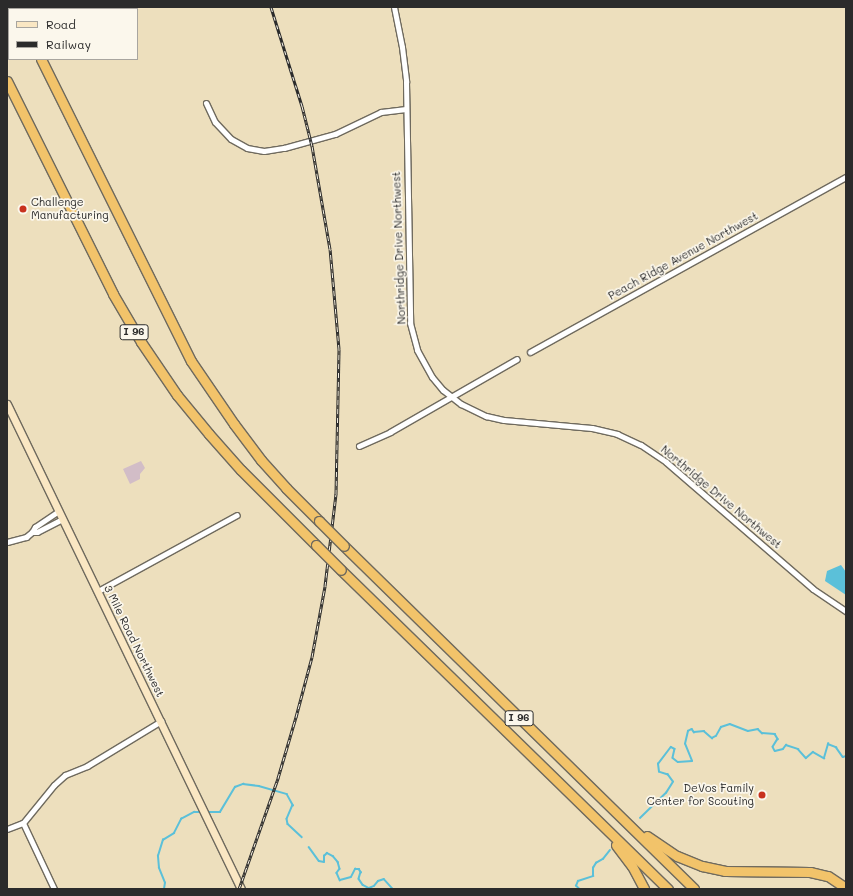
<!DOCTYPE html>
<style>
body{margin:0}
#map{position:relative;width:853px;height:896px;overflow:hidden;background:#eddfbd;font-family:Mali,sans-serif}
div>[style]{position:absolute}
.industrial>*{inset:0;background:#d2bdc7}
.water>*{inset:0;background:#5bc0d9}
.stream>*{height:1.5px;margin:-0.75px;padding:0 0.75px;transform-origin:0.75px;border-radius:0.75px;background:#5bc0d9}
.roads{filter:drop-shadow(1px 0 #6f6a5e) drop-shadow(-1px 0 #6f6a5e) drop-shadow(0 1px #6f6a5e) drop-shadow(0 -1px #6f6a5e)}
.street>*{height:5px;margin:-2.5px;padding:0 2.5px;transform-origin:2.5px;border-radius:2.5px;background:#fff}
.secondary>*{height:7px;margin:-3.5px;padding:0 3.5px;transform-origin:3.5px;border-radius:3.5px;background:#fae7c3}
.highway>*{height:9px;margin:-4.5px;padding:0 4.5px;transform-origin:4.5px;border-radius:4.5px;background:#f2c36a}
.rail>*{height:3px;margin-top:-1.5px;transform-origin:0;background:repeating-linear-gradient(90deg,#fbf7ec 0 4.5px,#2b2b2b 0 9px);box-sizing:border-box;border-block:1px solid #2b2b2b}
.bridges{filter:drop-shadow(1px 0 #6f6a5e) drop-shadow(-1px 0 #6f6a5e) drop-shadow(0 1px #6f6a5e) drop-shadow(0 -1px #6f6a5e)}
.highway-bridge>*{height:9px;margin:-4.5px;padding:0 4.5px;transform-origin:4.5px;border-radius:4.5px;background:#f2c36a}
.dots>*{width:11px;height:11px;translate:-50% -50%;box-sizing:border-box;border:2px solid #fbf7ec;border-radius:50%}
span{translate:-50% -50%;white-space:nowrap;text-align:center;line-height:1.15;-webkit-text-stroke:3.5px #fbf7ec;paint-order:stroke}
.shield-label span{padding:1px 3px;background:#fbf7ec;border:1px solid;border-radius:3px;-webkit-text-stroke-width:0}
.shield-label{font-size:10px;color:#2b2b2b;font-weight:700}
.poi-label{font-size:11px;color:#2b2b2b}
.left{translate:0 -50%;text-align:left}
.right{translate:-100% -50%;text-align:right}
.street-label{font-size:11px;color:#2b2b2b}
.frame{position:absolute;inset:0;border:8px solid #2b2b2b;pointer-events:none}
.legend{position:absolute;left:8px;top:8px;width:130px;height:52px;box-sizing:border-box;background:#fbf7ec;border:1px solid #a8a59f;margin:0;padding:5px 7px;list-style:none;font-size:12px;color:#2b2b2b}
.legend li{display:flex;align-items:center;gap:8px;height:20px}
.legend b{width:20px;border:1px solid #a8a59f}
</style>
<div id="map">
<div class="industrial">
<i style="clip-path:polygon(141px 461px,145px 468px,140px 474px,140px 479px,130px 484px,123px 469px)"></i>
</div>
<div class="water">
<i style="clip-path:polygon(841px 565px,846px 572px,846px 595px,825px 581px,827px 571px)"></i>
</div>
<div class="stream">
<i style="left:206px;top:812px;width:14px"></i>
<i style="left:220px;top:812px;width:29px;rotate:-59deg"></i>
<i style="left:235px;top:787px;width:9px;rotate:-21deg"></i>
<i style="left:243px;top:784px;width:16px;rotate:7deg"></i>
<i style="left:259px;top:786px;width:29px;rotate:16deg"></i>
<i style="left:287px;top:794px;width:13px;rotate:61deg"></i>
<i style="left:293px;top:805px;width:15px;rotate:113deg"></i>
<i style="left:287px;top:819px;width:5px;rotate:79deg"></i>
<i style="left:288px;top:824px;width:19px;rotate:43deg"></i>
<i style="left:640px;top:818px;width:36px;rotate:-44deg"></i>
<i style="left:666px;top:793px;width:13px;rotate:-58deg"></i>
<i style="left:673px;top:782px;width:9px;rotate:-126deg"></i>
<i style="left:668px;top:775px;width:9px;rotate:-162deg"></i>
<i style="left:659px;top:772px;width:8px;rotate:-97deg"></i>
<i style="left:658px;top:764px;width:21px;rotate:-53deg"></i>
<i style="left:671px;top:747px;width:4px;rotate:27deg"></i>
<i style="left:675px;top:749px;width:9px;rotate:103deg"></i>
<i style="left:673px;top:758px;width:6px;rotate:39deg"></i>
<i style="left:678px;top:762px;width:14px;rotate:-4deg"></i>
<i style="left:692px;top:761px;width:18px;rotate:-112deg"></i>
<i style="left:685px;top:744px;width:13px;rotate:-77deg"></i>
<i style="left:688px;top:731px;width:4px;rotate:-27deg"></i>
<i style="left:692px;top:729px;width:4px;rotate:56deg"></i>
<i style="left:694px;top:732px;width:10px;rotate:-6deg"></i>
<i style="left:704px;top:731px;width:11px;rotate:41deg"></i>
<i style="left:712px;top:738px;width:4px;rotate:-27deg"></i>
<i style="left:716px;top:736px;width:10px;rotate:-61deg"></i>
<i style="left:721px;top:727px;width:9px;rotate:-18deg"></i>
<i style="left:730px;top:724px;width:19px;rotate:21deg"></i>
<i style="left:748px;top:731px;width:10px;rotate:-11deg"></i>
<i style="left:758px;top:729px;width:6px;rotate:45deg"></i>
<i style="left:762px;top:733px;width:13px;rotate:4deg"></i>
<i style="left:775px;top:734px;width:6px;rotate:59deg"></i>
<i style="left:778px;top:739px;width:9px;rotate:122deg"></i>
<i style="left:773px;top:747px;width:4px;rotate:63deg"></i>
<i style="left:775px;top:751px;width:8px;rotate:-14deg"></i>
<i style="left:783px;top:749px;width:5px;rotate:-53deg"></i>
<i style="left:786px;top:745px;width:13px;rotate:18deg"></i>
<i style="left:798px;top:749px;width:12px;rotate:48deg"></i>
<i style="left:806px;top:758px;width:9px;rotate:-41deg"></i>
<i style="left:813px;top:752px;width:13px;rotate:29deg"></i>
<i style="left:824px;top:758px;width:15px;rotate:-74deg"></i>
<i style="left:828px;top:744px;width:9px;rotate:21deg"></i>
<i style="left:836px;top:747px;width:12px;rotate:55deg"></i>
<i style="left:843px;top:757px;width:3px;rotate:-18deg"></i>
<i style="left:309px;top:847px;width:17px;rotate:54deg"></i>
<i style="left:319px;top:861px;width:5px;rotate:11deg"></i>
<i style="left:324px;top:862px;width:6px;rotate:-90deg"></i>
<i style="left:324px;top:856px;width:4px;rotate:-45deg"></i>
<i style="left:327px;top:853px;width:7px;rotate:27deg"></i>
<i style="left:333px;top:856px;width:8px;rotate:50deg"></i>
<i style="left:338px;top:862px;width:7px;rotate:74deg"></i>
<i style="left:340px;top:869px;width:5px;rotate:127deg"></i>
<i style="left:337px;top:873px;width:8px;rotate:67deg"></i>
<i style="left:340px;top:880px;width:11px;rotate:-15deg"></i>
<i style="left:351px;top:877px;width:9px;rotate:-63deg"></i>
<i style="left:355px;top:869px;width:4px"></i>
<i style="left:359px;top:869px;width:4px;rotate:56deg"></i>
<i style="left:361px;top:872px;width:7px;rotate:106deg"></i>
<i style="left:359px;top:879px;width:7px;rotate:56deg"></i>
<i style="left:363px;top:885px;width:7px;rotate:27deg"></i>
<i style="left:369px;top:888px;width:5px;rotate:-22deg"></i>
<i style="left:374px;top:886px;width:6px;rotate:-51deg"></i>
<i style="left:378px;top:881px;width:6px;rotate:-18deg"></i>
<i style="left:384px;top:879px;width:13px;rotate:48deg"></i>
<i style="left:164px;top:889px;width:6px;rotate:-81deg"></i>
<i style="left:165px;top:883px;width:16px;rotate:-112deg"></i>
<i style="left:159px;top:868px;width:12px;rotate:-95deg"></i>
<i style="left:158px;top:856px;width:17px;rotate:-73deg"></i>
<i style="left:163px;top:840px;width:13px;rotate:-32deg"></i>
<i style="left:174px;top:833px;width:16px;rotate:-63deg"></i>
<i style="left:181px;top:819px;width:15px;rotate:-28deg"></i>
<i style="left:194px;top:812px;width:8px"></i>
<i style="left:579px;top:889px;width:4px;rotate:-135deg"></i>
<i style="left:576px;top:886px;width:5px;rotate:-68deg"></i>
<i style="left:578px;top:881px;width:16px;rotate:-18deg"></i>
<i style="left:593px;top:876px;width:8px;rotate:-90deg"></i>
<i style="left:593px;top:868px;width:6px;rotate:-59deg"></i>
<i style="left:596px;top:863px;width:8px;rotate:-30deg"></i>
<i style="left:603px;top:859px;width:11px;rotate:-52deg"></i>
</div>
<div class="roads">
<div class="street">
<i style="left:394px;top:7px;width:41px;rotate:78.7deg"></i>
<i style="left:402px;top:47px;width:35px;rotate:83deg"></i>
<i style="left:406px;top:82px;width:241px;rotate:89deg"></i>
<i style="left:410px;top:323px;width:28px;rotate:75deg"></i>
<i style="left:417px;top:350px;width:31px;rotate:61deg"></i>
<i style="left:432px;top:377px;width:17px;rotate:50deg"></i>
<i style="left:443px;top:390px;width:23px;rotate:38deg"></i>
<i style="left:461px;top:404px;width:28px;rotate:26deg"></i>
<i style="left:486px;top:416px;width:18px;rotate:13deg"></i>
<i style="left:504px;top:420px;width:88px;rotate:5.2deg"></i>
<i style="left:592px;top:428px;width:26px;rotate:13deg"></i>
<i style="left:617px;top:434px;width:26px;rotate:25deg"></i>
<i style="left:641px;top:445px;width:30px;rotate:34deg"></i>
<i style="left:666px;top:462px;width:194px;rotate:40.8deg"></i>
<i style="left:813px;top:589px;width:40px;rotate:34deg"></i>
<i style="left:206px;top:103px;width:21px;rotate:65deg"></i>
<i style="left:215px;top:122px;width:23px;rotate:47deg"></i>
<i style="left:231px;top:139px;width:18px;rotate:29deg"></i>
<i style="left:247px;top:148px;width:17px;rotate:10deg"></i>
<i style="left:264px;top:151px;width:20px;rotate:-9deg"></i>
<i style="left:284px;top:148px;width:53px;rotate:-15.4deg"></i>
<i style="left:335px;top:134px;width:51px;rotate:-25.6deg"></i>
<i style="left:381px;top:112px;width:25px;rotate:-7deg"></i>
<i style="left:530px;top:352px;width:361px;rotate:-29deg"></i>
<i style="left:359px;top:446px;width:34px;rotate:-24deg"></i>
<i style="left:390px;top:432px;width:146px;rotate:-29.9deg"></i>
<i style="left:32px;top:532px;width:6px;rotate:-59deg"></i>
<i style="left:35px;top:527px;width:29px;rotate:-34deg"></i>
<i style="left:7px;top:542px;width:20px;rotate:-15deg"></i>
<i style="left:26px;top:537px;width:8px;rotate:-40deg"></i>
<i style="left:32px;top:532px;width:5px"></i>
<i style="left:37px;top:532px;width:29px;rotate:-27deg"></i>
<i style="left:98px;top:591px;width:158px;rotate:-28.7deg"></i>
<i style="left:23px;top:823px;width:73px;rotate:64.8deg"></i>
<i style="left:7px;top:829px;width:17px;rotate:-21deg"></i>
<i style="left:23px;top:823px;width:49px;rotate:-50.8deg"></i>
<i style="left:54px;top:785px;width:15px;rotate:-42deg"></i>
<i style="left:65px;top:775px;width:24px;rotate:-22deg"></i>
<i style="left:87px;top:766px;width:87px;rotate:-31.3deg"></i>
</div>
<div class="secondary">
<i style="left:7px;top:404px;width:538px;rotate:64.24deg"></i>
</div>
<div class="highway">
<i style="left:15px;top:7px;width:2px;rotate:63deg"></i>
<i style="left:41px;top:59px;width:337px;rotate:63.6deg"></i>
<i style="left:191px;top:361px;width:76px;rotate:55.7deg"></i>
<i style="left:234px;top:424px;width:45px;rotate:53.1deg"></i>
<i style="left:261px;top:460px;width:38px;rotate:48deg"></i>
<i style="left:286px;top:488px;width:47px;rotate:45deg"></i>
<i style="left:7px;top:81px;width:238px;rotate:63.5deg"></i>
<i style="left:113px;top:294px;width:56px;rotate:59.7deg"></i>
<i style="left:141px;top:342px;width:64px;rotate:55.8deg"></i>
<i style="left:177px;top:395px;width:50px;rotate:50.6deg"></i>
<i style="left:209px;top:434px;width:48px;rotate:48.4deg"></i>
<i style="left:241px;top:470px;width:106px;rotate:45deg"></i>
<i style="left:344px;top:546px;width:490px;rotate:44.4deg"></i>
<i style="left:341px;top:570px;width:457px;rotate:44.3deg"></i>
<i style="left:647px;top:836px;width:36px;rotate:34deg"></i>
<i style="left:677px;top:856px;width:27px;rotate:22deg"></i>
<i style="left:702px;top:866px;width:24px;rotate:12deg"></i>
<i style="left:725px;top:871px;width:85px;rotate:0.7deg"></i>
<i style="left:810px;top:872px;width:18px;rotate:13deg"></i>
<i style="left:828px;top:876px;width:22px;rotate:34deg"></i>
<i style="left:616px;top:845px;width:26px;rotate:53deg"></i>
<i style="left:632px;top:866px;width:26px;rotate:62deg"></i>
</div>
</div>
<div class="rail">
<i style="left:239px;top:889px;width:118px;rotate:-70.6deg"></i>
<i style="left:278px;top:778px;width:64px;rotate:-73.6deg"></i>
<i style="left:296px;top:717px;width:62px;rotate:-75.1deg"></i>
<i style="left:312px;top:657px;width:72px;rotate:-79.6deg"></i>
<i style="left:325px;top:586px;width:93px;rotate:-83.2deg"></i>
<i style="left:336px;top:494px;width:145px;rotate:-88.8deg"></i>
<i style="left:339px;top:349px;width:100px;rotate:-95.1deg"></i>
<i style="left:330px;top:249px;width:105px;rotate:-99.9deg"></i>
<i style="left:312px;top:146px;width:41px;rotate:-104deg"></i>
<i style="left:302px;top:106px;width:104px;rotate:-107.4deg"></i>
</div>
<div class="bridges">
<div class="highway-bridge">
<i style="left:319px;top:521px;width:35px;rotate:45deg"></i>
<i style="left:316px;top:545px;width:35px;rotate:45deg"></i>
</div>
</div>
<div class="dots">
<i style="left:23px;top:209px;background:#c8321e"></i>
<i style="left:762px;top:795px;background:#c8321e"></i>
</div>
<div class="shield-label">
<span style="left:134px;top:332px">I 96</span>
<span style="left:519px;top:718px">I 96</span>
</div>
<div class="poi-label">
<span class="left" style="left:31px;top:209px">Challenge<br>Manufacturing</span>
<span class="right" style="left:754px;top:795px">DeVos Family<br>Center for Scouting</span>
</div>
<div class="street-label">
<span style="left:399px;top:248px;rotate:-92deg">Northridge Drive Northwest</span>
<span style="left:683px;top:256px;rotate:-29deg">Peach Ridge Avenue Northwest</span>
<span style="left:721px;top:497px;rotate:40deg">Northridge Drive Northwest</span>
<span style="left:134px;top:641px;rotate:64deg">3 Mile Road Northwest</span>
</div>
<div class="frame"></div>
<ul class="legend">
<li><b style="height:5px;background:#fae7c3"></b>Road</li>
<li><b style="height:5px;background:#2b2b2b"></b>Railway</li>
</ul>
</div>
